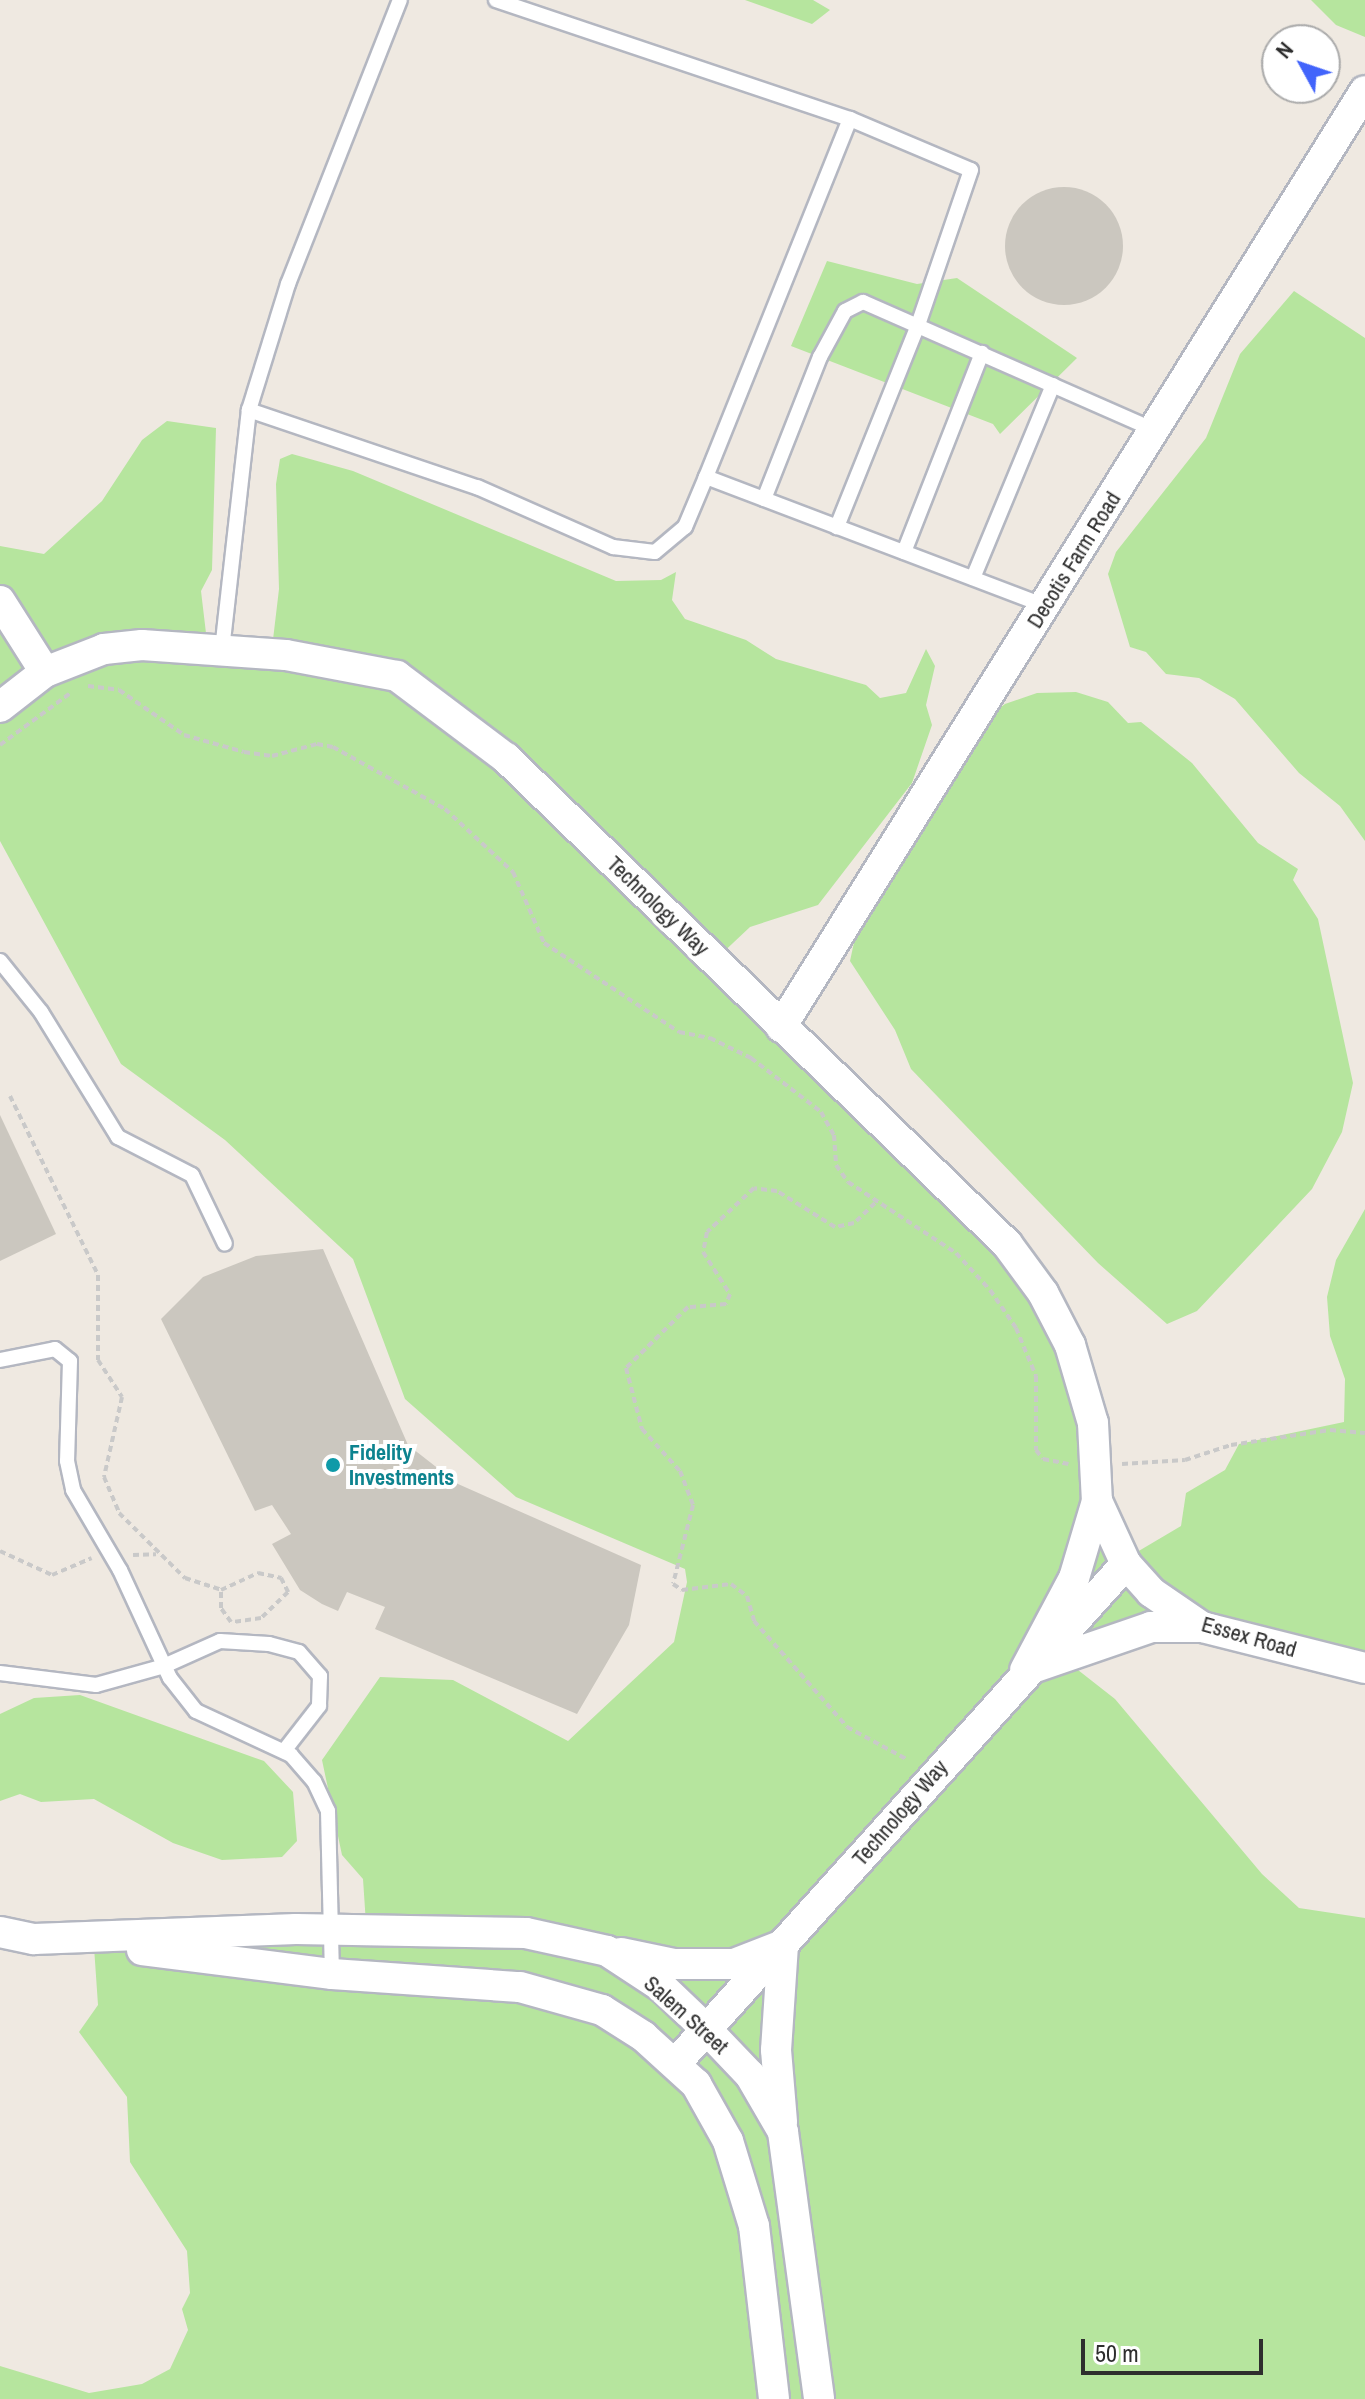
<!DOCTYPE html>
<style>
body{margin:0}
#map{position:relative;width:1365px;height:2399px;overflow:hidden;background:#efe9e1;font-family:"Archivo Narrow",sans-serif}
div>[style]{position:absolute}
.green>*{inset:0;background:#b6e59e}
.building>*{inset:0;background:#cbc7bf}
.round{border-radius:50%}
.path>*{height:4px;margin-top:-2px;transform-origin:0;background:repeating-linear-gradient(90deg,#c9c9c9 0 6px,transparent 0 10px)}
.roads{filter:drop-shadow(2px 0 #b4b7c1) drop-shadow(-2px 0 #b4b7c1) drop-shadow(0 2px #b4b7c1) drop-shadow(0 -2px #b4b7c1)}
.service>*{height:14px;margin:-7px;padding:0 7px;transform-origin:7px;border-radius:7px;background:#fff}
.minor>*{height:30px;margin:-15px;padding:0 15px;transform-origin:15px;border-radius:15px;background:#fff}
.dots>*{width:22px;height:22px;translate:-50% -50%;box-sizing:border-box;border:4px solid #fff;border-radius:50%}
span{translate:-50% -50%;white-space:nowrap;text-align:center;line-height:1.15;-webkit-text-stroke:8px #fff;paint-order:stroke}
.street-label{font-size:22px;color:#2e2e2e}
.culture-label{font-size:22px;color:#0d838f;font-weight:700}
.left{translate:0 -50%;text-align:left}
.north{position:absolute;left:1261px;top:24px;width:80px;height:80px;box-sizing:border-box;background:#fff;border:2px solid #ababab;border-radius:50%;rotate:310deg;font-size:22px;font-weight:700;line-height:32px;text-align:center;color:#2e2e2e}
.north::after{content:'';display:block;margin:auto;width:28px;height:36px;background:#4264fb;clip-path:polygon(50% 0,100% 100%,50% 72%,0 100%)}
.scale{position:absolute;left:1081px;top:2339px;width:182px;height:36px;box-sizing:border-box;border:4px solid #2e2e2e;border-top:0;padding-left:10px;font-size:24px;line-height:28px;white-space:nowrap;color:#2e2e2e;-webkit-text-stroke:6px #fff;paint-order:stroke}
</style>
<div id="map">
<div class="green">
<i style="clip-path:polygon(745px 0,813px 0,830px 10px,812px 24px)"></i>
<i style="clip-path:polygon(1311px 0,1365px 0,1365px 37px,1336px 25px)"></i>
<i style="clip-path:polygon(827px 261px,917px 284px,957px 278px,1077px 358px,1000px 434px,993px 424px,791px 346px)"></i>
<i style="clip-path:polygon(1294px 291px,1365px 338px,1365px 841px,1340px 806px,1299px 773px,1235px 699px,1199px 678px,1166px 674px,1146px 652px,1130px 647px,1108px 574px,1116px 552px,1206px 438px,1240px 354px)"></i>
<i style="clip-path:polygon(167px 421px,216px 428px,212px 570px,201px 591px,208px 650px,272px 648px,279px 589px,276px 484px,280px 459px,292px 454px,353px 471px,616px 581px,661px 580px,676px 572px,672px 600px,685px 619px,746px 640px,776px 659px,866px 685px,880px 698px,906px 693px,926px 649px,935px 666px,926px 705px,932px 725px,912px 783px,818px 905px,750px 927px,716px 959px,1017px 1258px,1066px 1339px,1107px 1515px,1137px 1552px,1181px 1526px,1186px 1493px,1225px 1470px,1239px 1444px,1344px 1422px,1345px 1379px,1330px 1336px,1327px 1297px,1336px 1260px,1365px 1209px,1365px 1660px,1184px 1611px,1026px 1667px,1078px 1670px,1115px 1699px,1262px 1874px,1299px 1908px,1365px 1918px,1365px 2399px,0 2399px,0 2366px,89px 2393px,142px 2384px,170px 2369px,188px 2330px,182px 2309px,190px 2293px,187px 2251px,130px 2162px,127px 2097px,79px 2032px,98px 2005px,94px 1947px,367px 1939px,363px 1879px,342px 1855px,322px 1760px,380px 1677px,453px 1680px,568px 1741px,674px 1642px,687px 1582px,685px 1569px,516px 1497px,405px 1399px,353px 1259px,225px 1140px,121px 1064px,0 841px,0 546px,44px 554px,102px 501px,142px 440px)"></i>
<i style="clip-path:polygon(1076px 692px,1108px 702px,1128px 723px,1141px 722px,1192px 763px,1258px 843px,1298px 869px,1293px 880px,1318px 919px,1353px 1083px,1342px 1132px,1312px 1189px,1197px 1311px,1167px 1324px,1098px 1263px,911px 1069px,895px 1030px,850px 961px,861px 910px,981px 722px,1005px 704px,1037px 693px)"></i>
<i style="clip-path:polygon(80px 1695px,264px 1761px,293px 1792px,297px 1841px,282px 1857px,222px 1860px,173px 1843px,94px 1799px,41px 1802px,20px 1794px,0 1801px,0 1714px,34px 1698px)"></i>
</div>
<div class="building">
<i class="round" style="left:1005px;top:187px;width:118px;height:118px"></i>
<i style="clip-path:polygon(0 1115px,56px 1234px,0 1261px)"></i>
<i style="clip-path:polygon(323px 1249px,408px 1445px,458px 1484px,641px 1565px,629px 1625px,577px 1714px,375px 1629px,385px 1607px,347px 1592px,338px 1611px,322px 1604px,300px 1590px,272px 1544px,291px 1534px,272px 1505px,255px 1511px,161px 1319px,203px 1277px,256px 1256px)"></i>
</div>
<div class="path">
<i style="left:88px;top:686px;width:31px;rotate:7deg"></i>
<i style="left:119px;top:690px;width:79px;rotate:34.7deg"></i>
<i style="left:184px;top:735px;width:62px;rotate:15.8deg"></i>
<i style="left:244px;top:752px;width:28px;rotate:8deg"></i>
<i style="left:272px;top:756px;width:47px;rotate:-14.9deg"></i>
<i style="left:317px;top:744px;width:16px;rotate:11deg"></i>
<i style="left:333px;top:747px;width:128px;rotate:29deg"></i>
<i style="left:445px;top:809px;width:93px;rotate:42.8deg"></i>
<i style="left:513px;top:872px;width:77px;rotate:66.4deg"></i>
<i style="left:544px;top:943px;width:162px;rotate:33.4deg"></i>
<i style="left:679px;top:1032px;width:32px;rotate:11deg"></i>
<i style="left:710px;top:1038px;width:46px;rotate:26deg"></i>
<i style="left:751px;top:1058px;width:88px;rotate:37.6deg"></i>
<i style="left:821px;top:1112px;width:26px;rotate:61deg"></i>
<i style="left:834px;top:1135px;width:30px;rotate:86deg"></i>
<i style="left:836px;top:1165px;width:21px;rotate:55deg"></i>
<i style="left:848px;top:1182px;width:129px;rotate:33.3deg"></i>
<i style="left:956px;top:1253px;width:50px;rotate:47.4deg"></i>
<i style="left:990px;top:1290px;width:46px;rotate:55.6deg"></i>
<i style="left:1016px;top:1328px;width:52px;rotate:67.4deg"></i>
<i style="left:1036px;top:1376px;width:74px;rotate:90deg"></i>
<i style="left:1036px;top:1450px;width:11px;rotate:52deg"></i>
<i style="left:1043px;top:1459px;width:26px;rotate:11deg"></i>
<i style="left:0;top:745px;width:89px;rotate:-36.4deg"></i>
<i style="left:10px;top:1096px;width:199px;rotate:63.8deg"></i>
<i style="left:98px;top:1275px;width:85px;rotate:90deg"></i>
<i style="left:98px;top:1360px;width:44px;rotate:57deg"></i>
<i style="left:122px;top:1397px;width:82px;rotate:102.7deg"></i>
<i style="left:104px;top:1477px;width:39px;rotate:67deg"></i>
<i style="left:119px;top:1513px;width:93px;rotate:44.6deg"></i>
<i style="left:185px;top:1578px;width:38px;rotate:18deg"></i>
<i style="left:221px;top:1590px;width:41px;rotate:-24.7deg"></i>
<i style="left:258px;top:1573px;width:24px;rotate:12deg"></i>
<i style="left:281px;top:1578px;width:16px;rotate:63deg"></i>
<i style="left:288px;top:1592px;width:37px;rotate:136deg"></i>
<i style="left:261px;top:1618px;width:30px;rotate:172deg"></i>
<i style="left:231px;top:1622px;width:17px;rotate:-126deg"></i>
<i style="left:221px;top:1608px;width:18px;rotate:-90deg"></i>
<i style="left:875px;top:1203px;width:29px;rotate:136deg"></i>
<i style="left:854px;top:1223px;width:19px;rotate:168deg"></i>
<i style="left:835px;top:1227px;width:68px;rotate:-148.2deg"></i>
<i style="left:777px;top:1191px;width:23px;rotate:-173deg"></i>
<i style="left:754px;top:1188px;width:64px;rotate:136.9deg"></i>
<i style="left:707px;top:1232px;width:20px;rotate:101deg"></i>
<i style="left:703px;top:1252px;width:50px;rotate:57.3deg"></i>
<i style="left:730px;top:1294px;width:11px;rotate:112deg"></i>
<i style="left:726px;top:1304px;width:38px;rotate:175deg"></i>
<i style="left:688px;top:1307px;width:87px;rotate:135.5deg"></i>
<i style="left:626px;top:1368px;width:63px;rotate:75.3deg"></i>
<i style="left:642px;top:1429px;width:57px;rotate:47.9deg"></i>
<i style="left:680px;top:1471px;width:36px;rotate:69deg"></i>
<i style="left:693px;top:1505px;width:81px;rotate:104.2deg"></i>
<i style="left:673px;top:1584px;width:11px;rotate:34deg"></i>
<i style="left:682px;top:1590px;width:49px;rotate:-7deg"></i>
<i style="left:731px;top:1584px;width:20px;rotate:37deg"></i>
<i style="left:747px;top:1596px;width:26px;rotate:74deg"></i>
<i style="left:754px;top:1621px;width:141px;rotate:48.7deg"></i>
<i style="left:847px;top:1727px;width:69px;rotate:28.4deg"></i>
<i style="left:1122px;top:1464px;width:63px;rotate:-3.6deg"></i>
<i style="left:1185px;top:1460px;width:48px;rotate:-18.1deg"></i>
<i style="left:1231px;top:1445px;width:100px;rotate:-8.6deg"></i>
<i style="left:1330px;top:1430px;width:35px;rotate:5deg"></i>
<i style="left:0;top:1551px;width:57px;rotate:24.8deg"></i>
<i style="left:52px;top:1575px;width:43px;rotate:-23deg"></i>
<i style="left:133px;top:1555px;width:23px;rotate:-2deg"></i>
</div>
<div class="roads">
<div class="service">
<i style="left:496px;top:0;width:373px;rotate:18.6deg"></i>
<i style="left:249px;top:410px;width:241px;rotate:18.7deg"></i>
<i style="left:477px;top:487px;width:149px;rotate:23.8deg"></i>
<i style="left:613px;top:547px;width:42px;rotate:6.8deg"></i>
<i style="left:655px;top:552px;width:39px;rotate:-40deg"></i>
<i style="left:685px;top:527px;width:54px;rotate:-67.2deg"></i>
<i style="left:706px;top:477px;width:364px;rotate:20.8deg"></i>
<i style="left:706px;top:477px;width:386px;rotate:-68.1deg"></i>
<i style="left:850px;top:119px;width:131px;rotate:22.9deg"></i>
<i style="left:971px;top:170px;width:164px;rotate:108.9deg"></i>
<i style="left:918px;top:325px;width:218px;rotate:111.9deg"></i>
<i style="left:764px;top:499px;width:153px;rotate:-68.5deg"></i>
<i style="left:820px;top:357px;width:52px;rotate:-61.5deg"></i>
<i style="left:845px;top:311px;width:20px;rotate:-27deg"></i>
<i style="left:863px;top:302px;width:319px;rotate:23.7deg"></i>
<i style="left:904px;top:552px;width:214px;rotate:-68.6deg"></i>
<i style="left:973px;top:578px;width:209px;rotate:-67.5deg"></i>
<i style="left:222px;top:650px;width:242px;rotate:-83.6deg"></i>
<i style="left:249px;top:410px;width:132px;rotate:-72.8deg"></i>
<i style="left:288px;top:284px;width:305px;rotate:-68.5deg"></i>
<i style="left:0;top:961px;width:65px;rotate:51.2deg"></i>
<i style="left:41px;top:1012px;width:147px;rotate:58.4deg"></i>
<i style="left:118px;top:1137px;width:83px;rotate:27.2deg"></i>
<i style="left:192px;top:1175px;width:76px;rotate:64.4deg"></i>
<i style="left:0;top:1360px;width:56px;rotate:-11.3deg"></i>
<i style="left:55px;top:1349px;width:19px;rotate:39deg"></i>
<i style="left:70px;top:1361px;width:100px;rotate:91.7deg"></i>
<i style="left:67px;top:1461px;width:30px;rotate:78deg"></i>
<i style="left:73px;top:1490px;width:93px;rotate:59.6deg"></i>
<i style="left:120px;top:1570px;width:119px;rotate:65.2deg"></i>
<i style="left:170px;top:1678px;width:42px;rotate:51.8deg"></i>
<i style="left:196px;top:1711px;width:105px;rotate:24.9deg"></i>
<i style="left:291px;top:1755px;width:35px;rotate:49deg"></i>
<i style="left:314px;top:1781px;width:33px;rotate:65deg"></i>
<i style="left:328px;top:1811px;width:163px;rotate:88.6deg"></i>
<i style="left:0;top:1673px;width:97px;rotate:7.1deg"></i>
<i style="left:96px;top:1685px;width:71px;rotate:-15.6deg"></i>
<i style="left:164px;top:1666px;width:61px;rotate:-24.1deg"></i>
<i style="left:220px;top:1641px;width:49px;rotate:3.5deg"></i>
<i style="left:269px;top:1644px;width:31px;rotate:15deg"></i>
<i style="left:299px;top:1652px;width:32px;rotate:49deg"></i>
<i style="left:320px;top:1676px;width:30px;rotate:92deg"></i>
<i style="left:319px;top:1706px;width:57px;rotate:127.9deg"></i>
</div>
<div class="minor">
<i style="left:0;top:601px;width:84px;rotate:57.6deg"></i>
<i style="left:0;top:707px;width:57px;rotate:-37.9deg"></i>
<i style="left:45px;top:672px;width:63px;rotate:-21.3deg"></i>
<i style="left:104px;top:649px;width:38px;rotate:-6deg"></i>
<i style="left:142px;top:645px;width:144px;rotate:4deg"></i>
<i style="left:286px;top:655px;width:113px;rotate:10.7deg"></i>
<i style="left:397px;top:676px;width:136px;rotate:37deg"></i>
<i style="left:506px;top:758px;width:698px;rotate:44.13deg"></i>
<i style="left:1007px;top:1244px;width:61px;rotate:53.7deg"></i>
<i style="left:1043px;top:1293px;width:59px;rotate:62.6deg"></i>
<i style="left:1070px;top:1345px;width:81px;rotate:73.6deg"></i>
<i style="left:1093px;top:1423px;width:78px;rotate:87.1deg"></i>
<i style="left:1097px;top:1501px;width:80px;rotate:106.6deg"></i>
<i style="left:1074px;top:1578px;width:104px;rotate:118deg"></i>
<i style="left:781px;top:1027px;width:1103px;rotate:-58.04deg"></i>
<i style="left:1097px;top:1501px;width:69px;rotate:65.3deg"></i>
<i style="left:1126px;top:1564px;width:38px;rotate:48deg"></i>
<i style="left:1151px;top:1592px;width:62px;rotate:34.5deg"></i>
<i style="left:1202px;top:1627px;width:168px;rotate:14.1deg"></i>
<i style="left:1035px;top:1667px;width:123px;rotate:-19deg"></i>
<i style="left:1151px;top:1627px;width:51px"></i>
<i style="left:0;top:1932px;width:35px;rotate:12deg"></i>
<i style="left:34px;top:1939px;width:262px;rotate:-2.2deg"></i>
<i style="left:296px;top:1929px;width:230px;rotate:1deg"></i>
<i style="left:526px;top:1933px;width:83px;rotate:12.5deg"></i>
<i style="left:607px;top:1951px;width:66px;rotate:33.2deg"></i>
<i style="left:662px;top:1987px;width:62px;rotate:43.7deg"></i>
<i style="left:707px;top:2030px;width:62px;rotate:46.3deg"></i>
<i style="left:750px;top:2075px;width:66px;rotate:59.9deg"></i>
<i style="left:783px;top:2132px;width:269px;rotate:82.3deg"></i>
<i style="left:142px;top:1950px;width:192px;rotate:7.2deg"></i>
<i style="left:332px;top:1974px;width:188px;rotate:4deg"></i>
<i style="left:520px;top:1987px;width:85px;rotate:15.7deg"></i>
<i style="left:602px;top:2010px;width:49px;rotate:32.4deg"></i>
<i style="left:643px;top:2036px;width:72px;rotate:42.2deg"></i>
<i style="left:696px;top:2084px;width:65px;rotate:60.7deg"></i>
<i style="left:728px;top:2141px;width:89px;rotate:73deg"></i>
<i style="left:754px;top:2226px;width:174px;rotate:83.4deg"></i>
<i style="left:621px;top:1953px;width:54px;rotate:11.7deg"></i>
<i style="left:674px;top:1964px;width:60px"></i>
<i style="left:734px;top:1964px;width:53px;rotate:-21.2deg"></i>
<i style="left:783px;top:1945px;width:105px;rotate:93.8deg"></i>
<i style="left:776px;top:2050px;width:72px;rotate:85.2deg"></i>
<i style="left:676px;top:2063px;width:672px;rotate:-47.96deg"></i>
</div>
</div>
<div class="dots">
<i style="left:333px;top:1465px;background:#0f9aa8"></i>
</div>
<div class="street-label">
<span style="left:1074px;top:560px;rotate:-58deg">Decotis Farm Road</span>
<span style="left:658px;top:906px;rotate:44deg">Technology Way</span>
<span style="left:1249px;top:1637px;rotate:16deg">Essex Road</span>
<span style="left:900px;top:1813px;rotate:-49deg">Technology Way</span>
<span style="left:686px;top:2015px;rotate:42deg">Salem Street</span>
</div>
<div class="culture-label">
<span class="left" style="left:349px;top:1465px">Fidelity<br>Investments</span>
</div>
<div class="north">N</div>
<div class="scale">50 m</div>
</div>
